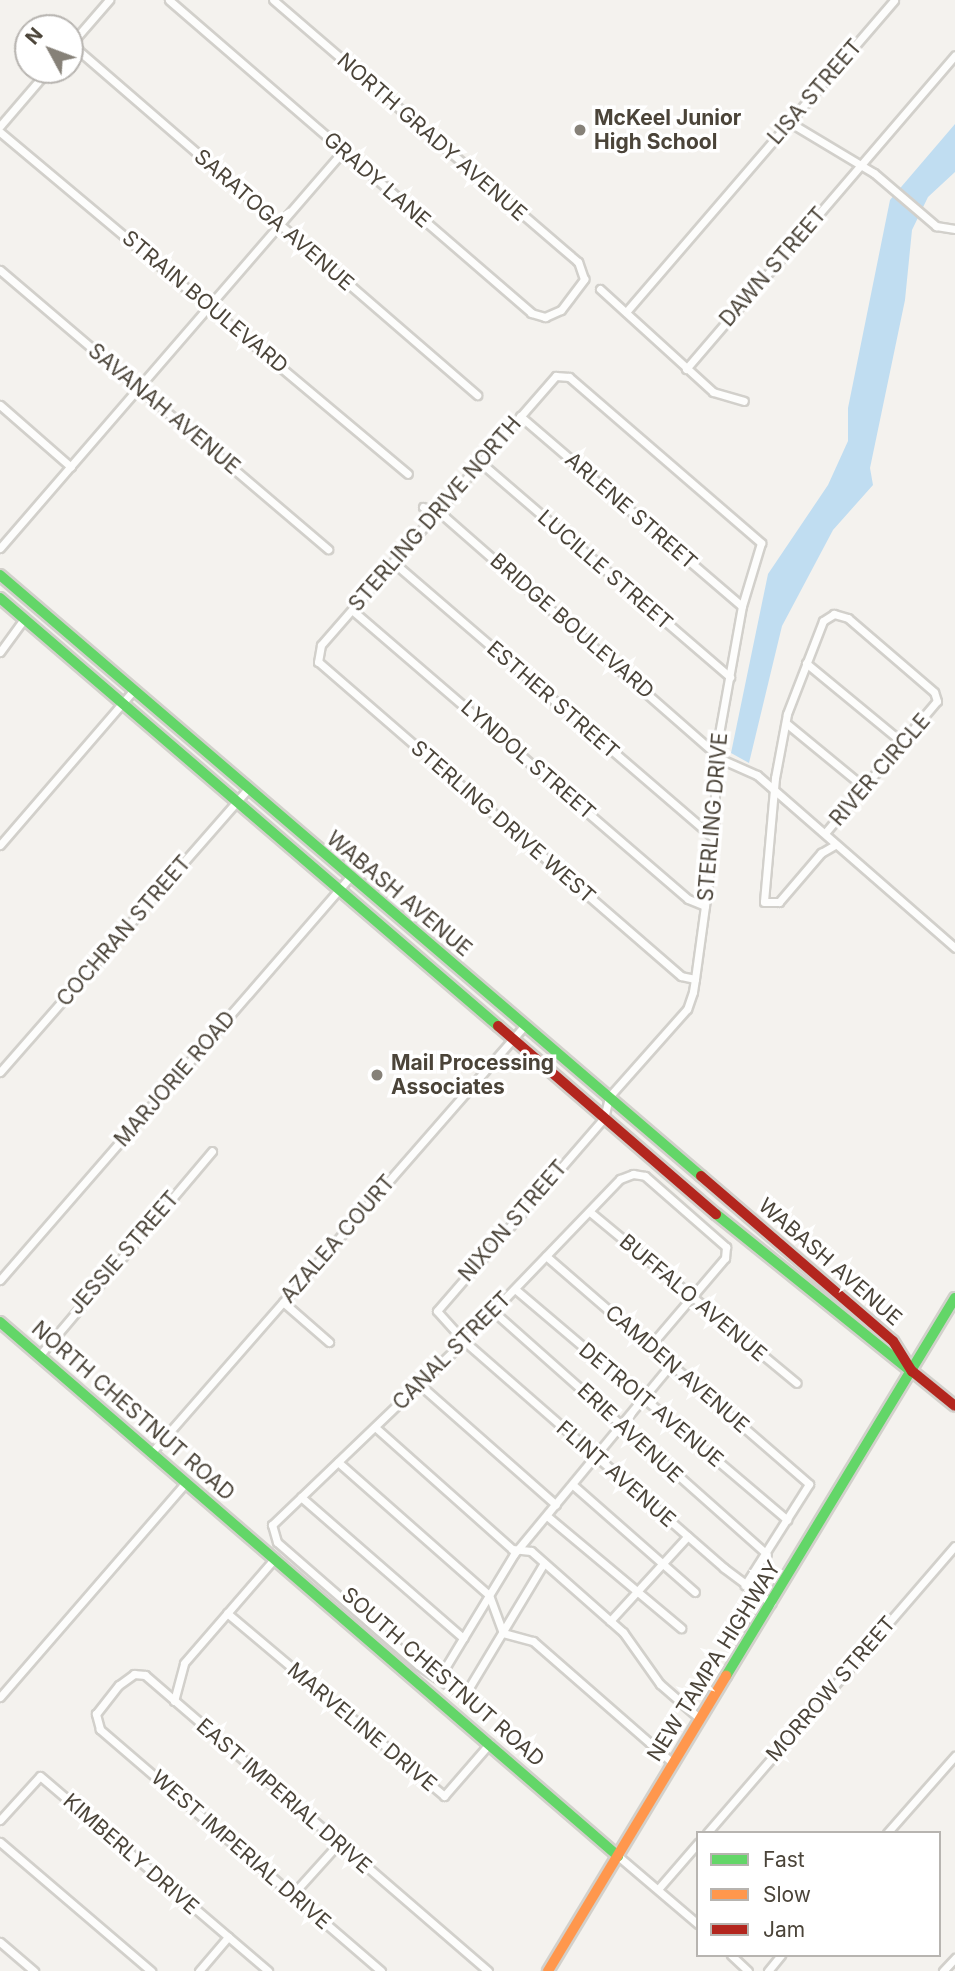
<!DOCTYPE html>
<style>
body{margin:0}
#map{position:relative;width:955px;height:1971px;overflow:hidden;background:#f4f2ee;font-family:Inter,sans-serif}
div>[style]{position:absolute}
.water>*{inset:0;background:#c0ddf1}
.roads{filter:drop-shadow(2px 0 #d2d0cb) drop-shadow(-2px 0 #d2d0cb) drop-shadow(0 2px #d2d0cb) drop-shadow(0 -2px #d2d0cb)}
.street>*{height:7px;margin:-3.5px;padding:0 3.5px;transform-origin:3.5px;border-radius:3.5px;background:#fdfdfc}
.fast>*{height:10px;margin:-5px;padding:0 5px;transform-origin:5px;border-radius:5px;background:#63d668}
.slow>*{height:10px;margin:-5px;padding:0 5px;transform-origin:5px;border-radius:5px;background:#ff974d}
.jam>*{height:10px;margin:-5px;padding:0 5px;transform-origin:5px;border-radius:5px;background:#b3261e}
.dots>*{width:19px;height:19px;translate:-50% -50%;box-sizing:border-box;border:4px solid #fff;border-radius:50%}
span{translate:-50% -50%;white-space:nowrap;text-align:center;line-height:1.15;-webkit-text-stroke:7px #fff;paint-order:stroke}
.street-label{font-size:21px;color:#4b4439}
.poi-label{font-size:21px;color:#4b4439;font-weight:700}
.left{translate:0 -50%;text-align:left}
.legend{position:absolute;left:696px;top:1831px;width:245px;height:126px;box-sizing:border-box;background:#fff;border:2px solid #b7b4b0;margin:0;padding:9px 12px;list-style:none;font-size:21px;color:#4b4439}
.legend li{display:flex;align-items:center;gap:14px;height:35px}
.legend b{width:35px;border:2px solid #b7b4b0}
.north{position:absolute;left:14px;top:14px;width:70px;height:70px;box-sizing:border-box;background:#fff;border:2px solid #b7b4b0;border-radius:50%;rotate:311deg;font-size:19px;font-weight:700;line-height:28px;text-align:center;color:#4b4439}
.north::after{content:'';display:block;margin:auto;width:24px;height:32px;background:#868178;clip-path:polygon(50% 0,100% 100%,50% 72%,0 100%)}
</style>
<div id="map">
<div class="water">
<i style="clip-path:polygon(955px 124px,955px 172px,928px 197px,912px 230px,905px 300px,870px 468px,873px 485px,833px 530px,782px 626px,749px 763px,731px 753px,768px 574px,828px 485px,848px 441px,848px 408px,890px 200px)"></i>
</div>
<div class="roads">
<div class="street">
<i style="left:169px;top:0;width:479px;rotate:40.8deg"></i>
<i style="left:531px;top:313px;width:15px;rotate:16deg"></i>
<i style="left:545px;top:317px;width:17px;rotate:-24deg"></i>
<i style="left:561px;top:310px;width:39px;rotate:-53deg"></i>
<i style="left:584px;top:279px;width:18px;rotate:-109deg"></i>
<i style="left:578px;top:262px;width:402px;rotate:-139.3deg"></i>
<i style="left:71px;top:44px;width:537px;rotate:40.84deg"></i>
<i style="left:70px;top:45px;width:60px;rotate:-49.1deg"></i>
<i style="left:789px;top:122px;width:99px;rotate:31deg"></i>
<i style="left:874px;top:173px;width:82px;rotate:40.5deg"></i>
<i style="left:936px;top:226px;width:19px;rotate:9deg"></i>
<i style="left:0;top:126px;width:74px;rotate:-49.4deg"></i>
<i style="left:0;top:132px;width:532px;rotate:39.97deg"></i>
<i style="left:0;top:270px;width:431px;rotate:40.4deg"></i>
<i style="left:600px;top:289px;width:153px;rotate:42.3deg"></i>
<i style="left:713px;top:392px;width:32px;rotate:16deg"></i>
<i style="left:626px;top:312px;width:411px;rotate:-49.3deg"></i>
<i style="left:686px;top:369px;width:413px;rotate:-49.4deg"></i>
<i style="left:0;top:405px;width:94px;rotate:41.1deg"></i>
<i style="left:520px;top:416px;width:292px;rotate:40.6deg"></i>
<i style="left:480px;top:462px;width:330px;rotate:40.7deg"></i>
<i style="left:423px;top:507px;width:24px;rotate:24deg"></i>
<i style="left:445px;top:517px;width:369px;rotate:41.2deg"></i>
<i style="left:723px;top:760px;width:37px;rotate:24deg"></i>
<i style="left:757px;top:775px;width:263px;rotate:41.1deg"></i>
<i style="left:0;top:548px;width:525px;rotate:-49.17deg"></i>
<i style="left:393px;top:562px;width:423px;rotate:40.7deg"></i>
<i style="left:352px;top:610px;width:443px;rotate:40.7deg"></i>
<i style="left:688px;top:899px;width:18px;rotate:22deg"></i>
<i style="left:0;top:652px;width:41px;rotate:-54deg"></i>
<i style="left:806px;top:663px;width:124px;rotate:39.5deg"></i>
<i style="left:786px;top:723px;width:101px;rotate:39.4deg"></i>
<i style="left:825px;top:833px;width:173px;rotate:-49.7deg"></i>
<i style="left:937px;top:701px;width:9px;rotate:-108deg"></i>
<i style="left:934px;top:692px;width:113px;rotate:-139.3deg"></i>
<i style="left:848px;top:618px;width:15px;rotate:-164deg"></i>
<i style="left:834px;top:614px;width:13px;rotate:148deg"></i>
<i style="left:823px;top:621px;width:100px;rotate:111.2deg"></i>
<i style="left:787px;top:714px;width:65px;rotate:100.6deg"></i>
<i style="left:775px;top:778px;width:124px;rotate:95.1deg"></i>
<i style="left:764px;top:902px;width:15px"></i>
<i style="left:779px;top:902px;width:65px;rotate:-49.4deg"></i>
<i style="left:821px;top:853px;width:16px;rotate:-30deg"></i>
<i style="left:0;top:845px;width:203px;rotate:-49.2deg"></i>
<i style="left:695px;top:979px;width:14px;rotate:-168deg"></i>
<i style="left:681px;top:976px;width:480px;rotate:-139.1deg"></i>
<i style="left:318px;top:662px;width:17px;rotate:-80deg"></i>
<i style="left:321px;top:645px;width:357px;rotate:-48.9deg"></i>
<i style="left:556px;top:376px;width:13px;rotate:4deg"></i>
<i style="left:569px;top:377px;width:254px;rotate:40.8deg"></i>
<i style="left:761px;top:543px;width:66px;rotate:106.8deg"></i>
<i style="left:742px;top:606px;width:147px;rotate:100.2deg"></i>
<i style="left:716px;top:751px;width:87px;rotate:91.3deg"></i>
<i style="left:714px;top:838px;width:69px;rotate:97.5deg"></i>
<i style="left:705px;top:906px;width:74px;rotate:97.8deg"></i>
<i style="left:695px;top:979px;width:13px;rotate:99deg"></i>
<i style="left:693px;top:992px;width:18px;rotate:109deg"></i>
<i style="left:687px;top:1009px;width:118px;rotate:131.6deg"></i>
<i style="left:609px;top:1097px;width:22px;rotate:103deg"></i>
<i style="left:604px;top:1118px;width:255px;rotate:130.9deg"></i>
<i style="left:437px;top:1311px;width:40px;rotate:48deg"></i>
<i style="left:464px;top:1341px;width:345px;rotate:41.1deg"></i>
<i style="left:724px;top:1568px;width:59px;rotate:36.7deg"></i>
<i style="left:0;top:1072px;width:376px;rotate:-48.8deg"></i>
<i style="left:590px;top:1212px;width:268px;rotate:39.6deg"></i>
<i style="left:546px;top:1256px;width:348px;rotate:40.9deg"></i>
<i style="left:809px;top:1484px;width:120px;rotate:122.4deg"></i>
<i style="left:0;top:1280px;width:534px;rotate:-49.03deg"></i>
<i style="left:515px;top:1289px;width:357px;rotate:40.3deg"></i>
<i style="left:283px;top:1302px;width:61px;rotate:41deg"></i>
<i style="left:493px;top:1311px;width:366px;rotate:41.6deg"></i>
<i style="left:39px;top:1356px;width:268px;rotate:-49.8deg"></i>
<i style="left:420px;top:1385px;width:181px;rotate:41.4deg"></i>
<i style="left:375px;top:1427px;width:183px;rotate:41.7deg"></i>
<i style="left:512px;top:1549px;width:19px;rotate:6deg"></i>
<i style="left:531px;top:1551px;width:123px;rotate:41.4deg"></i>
<i style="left:623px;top:1632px;width:64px;rotate:54.6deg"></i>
<i style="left:660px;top:1684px;width:52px;rotate:41.1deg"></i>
<i style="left:152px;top:1452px;width:567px;rotate:-48.86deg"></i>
<i style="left:338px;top:1462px;width:201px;rotate:41.4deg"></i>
<i style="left:489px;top:1595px;width:40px;rotate:69.8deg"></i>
<i style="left:503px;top:1633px;width:31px;rotate:15deg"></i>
<i style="left:533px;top:1641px;width:186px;rotate:41.1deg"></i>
<i style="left:573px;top:1485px;width:162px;rotate:41.3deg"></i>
<i style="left:301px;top:1497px;width:215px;rotate:41deg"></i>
<i style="left:547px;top:1516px;width:175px;rotate:39.9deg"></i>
<i style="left:544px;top:1563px;width:155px;rotate:121deg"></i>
<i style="left:464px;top:1696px;width:55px;rotate:-146deg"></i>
<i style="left:418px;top:1665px;width:187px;rotate:-138.9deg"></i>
<i style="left:277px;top:1542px;width:18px;rotate:-106deg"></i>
<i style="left:272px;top:1525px;width:266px;rotate:-43.8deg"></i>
<i style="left:464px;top:1341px;width:225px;rotate:-46.1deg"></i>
<i style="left:620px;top:1179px;width:14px;rotate:-21deg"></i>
<i style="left:633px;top:1174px;width:12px;rotate:9deg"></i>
<i style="left:645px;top:1176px;width:108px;rotate:41.2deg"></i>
<i style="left:726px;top:1247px;width:11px;rotate:95deg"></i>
<i style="left:725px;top:1258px;width:116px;rotate:130.4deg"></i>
<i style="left:227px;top:1613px;width:284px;rotate:40.1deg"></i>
<i style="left:444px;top:1796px;width:70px;rotate:-49deg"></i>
<i style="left:610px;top:1621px;width:115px;rotate:-47.5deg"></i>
<i style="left:439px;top:1678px;width:145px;rotate:-58.8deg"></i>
<i style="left:514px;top:1554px;width:246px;rotate:-50.4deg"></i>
<i style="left:0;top:1697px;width:284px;rotate:-49.1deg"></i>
<i style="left:174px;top:1701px;width:39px;rotate:-75deg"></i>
<i style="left:184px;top:1663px;width:139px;rotate:-49.1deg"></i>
<i style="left:0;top:1820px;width:59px;rotate:-47.7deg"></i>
<i style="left:40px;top:1776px;width:300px;rotate:40.5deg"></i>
<i style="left:707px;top:1833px;width:379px;rotate:-49.2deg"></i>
<i style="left:887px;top:1833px;width:103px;rotate:-48.6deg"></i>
<i style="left:0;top:1842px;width:199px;rotate:40.5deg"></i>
<i style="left:618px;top:1856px;width:105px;rotate:40.4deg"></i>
<i style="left:659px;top:1888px;width:60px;rotate:-49.1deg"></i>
<i style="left:293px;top:1894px;width:69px;rotate:-48deg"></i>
<i style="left:0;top:1942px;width:45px;rotate:40.5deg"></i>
<i style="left:731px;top:1955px;width:23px;rotate:43deg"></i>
<i style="left:199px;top:1971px;width:45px;rotate:-49.5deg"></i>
<i style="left:381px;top:1971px;width:371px;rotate:-139.3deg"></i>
<i style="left:100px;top:1729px;width:16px;rotate:-105deg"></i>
<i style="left:96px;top:1714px;width:37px;rotate:-52deg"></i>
<i style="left:119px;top:1685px;width:19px;rotate:-36deg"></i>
<i style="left:134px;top:1674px;width:11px;rotate:5deg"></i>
<i style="left:145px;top:1675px;width:453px;rotate:40.8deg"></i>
<i style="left:768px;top:1971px;width:21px;rotate:-51deg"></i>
<i style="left:943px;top:1971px;width:18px;rotate:-47deg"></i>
</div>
<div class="fast">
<i style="left:0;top:575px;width:923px;rotate:40.61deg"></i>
<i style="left:0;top:598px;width:657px;rotate:40.68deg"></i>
<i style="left:716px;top:1214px;width:245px;rotate:38.9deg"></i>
<i style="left:0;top:1322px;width:817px;rotate:40.83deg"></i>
<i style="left:726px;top:1676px;width:442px;rotate:-58.8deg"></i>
</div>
<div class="slow">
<i style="left:548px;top:1971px;width:345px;rotate:-58.9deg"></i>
</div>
<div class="jam">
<i style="left:498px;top:1026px;width:288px;rotate:40.8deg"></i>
<i style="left:701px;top:1176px;width:253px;rotate:40.7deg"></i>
<i style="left:893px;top:1341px;width:36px;rotate:58deg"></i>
<i style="left:912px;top:1371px;width:55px;rotate:39.1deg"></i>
</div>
</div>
<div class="dots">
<i style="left:580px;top:130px;background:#868178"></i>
<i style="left:377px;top:1075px;background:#868178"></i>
</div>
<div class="street-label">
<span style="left:815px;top:92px;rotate:-49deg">LISA STREET</span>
<span style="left:432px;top:137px;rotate:41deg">NORTH GRADY AVENUE</span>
<span style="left:377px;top:180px;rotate:41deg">GRADY LANE</span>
<span style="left:274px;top:220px;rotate:41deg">SARATOGA AVENUE</span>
<span style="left:773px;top:267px;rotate:-49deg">DAWN STREET</span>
<span style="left:205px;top:302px;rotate:40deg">STRAIN BOULEVARD</span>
<span style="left:164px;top:409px;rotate:40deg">SAVANAH AVENUE</span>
<span style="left:631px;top:511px;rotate:41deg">ARLENE STREET</span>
<span style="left:435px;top:514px;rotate:-49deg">STERLING DRIVE NORTH</span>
<span style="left:605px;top:570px;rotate:41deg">LUCILLE STREET</span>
<span style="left:572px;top:626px;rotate:41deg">BRIDGE BOULEVARD</span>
<span style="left:553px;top:700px;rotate:41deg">ESTHER STREET</span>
<span style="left:528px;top:760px;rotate:41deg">LYNDOL STREET</span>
<span style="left:880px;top:770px;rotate:-49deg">RIVER CIRCLE</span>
<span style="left:713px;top:817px;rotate:-85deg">STERLING DRIVE</span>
<span style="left:503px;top:822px;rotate:41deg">STERLING DRIVE WEST</span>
<span style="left:399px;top:894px;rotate:40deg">WABASH AVENUE</span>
<span style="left:124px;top:931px;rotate:-49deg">COCHRAN STREET</span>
<span style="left:175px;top:1079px;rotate:-49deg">MARJORIE ROAD</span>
<span style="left:513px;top:1221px;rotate:-49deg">NIXON STREET</span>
<span style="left:338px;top:1239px;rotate:-49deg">AZALEA COURT</span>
<span style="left:124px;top:1253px;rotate:-49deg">JESSIE STREET</span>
<span style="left:830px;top:1262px;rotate:41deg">WABASH AVENUE</span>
<span style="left:693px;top:1298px;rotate:40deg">BUFFALO AVENUE</span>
<span style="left:452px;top:1351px;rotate:-45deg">CANAL STREET</span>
<span style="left:677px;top:1369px;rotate:41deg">CAMDEN AVENUE</span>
<span style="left:651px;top:1405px;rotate:40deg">DETROIT AVENUE</span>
<span style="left:133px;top:1411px;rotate:41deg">NORTH CHESTNUT ROAD</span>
<span style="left:630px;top:1433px;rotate:43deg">ERIE AVENUE</span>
<span style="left:616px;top:1474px;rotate:41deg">FLINT AVENUE</span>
<span style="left:714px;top:1661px;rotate:-58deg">NEW TAMPA HIGHWAY</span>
<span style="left:443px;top:1677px;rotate:41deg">SOUTH CHESTNUT ROAD</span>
<span style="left:831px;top:1689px;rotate:-49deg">MORROW STREET</span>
<span style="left:362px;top:1727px;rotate:40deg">MARVELINE DRIVE</span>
<span style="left:284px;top:1796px;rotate:41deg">EAST IMPERIAL DRIVE</span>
<span style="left:241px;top:1850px;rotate:41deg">WEST IMPERIAL DRIVE</span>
<span style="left:131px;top:1854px;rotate:41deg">KIMBERLY DRIVE</span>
</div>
<div class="poi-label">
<span class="left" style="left:594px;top:130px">McKeel Junior<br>High School</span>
<span class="left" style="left:391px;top:1075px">Mail Processing<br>Associates</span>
</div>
<ul class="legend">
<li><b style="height:9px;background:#63d668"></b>Fast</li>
<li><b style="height:9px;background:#ff974d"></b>Slow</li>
<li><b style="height:9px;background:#b3261e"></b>Jam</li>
</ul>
<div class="north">N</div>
</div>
